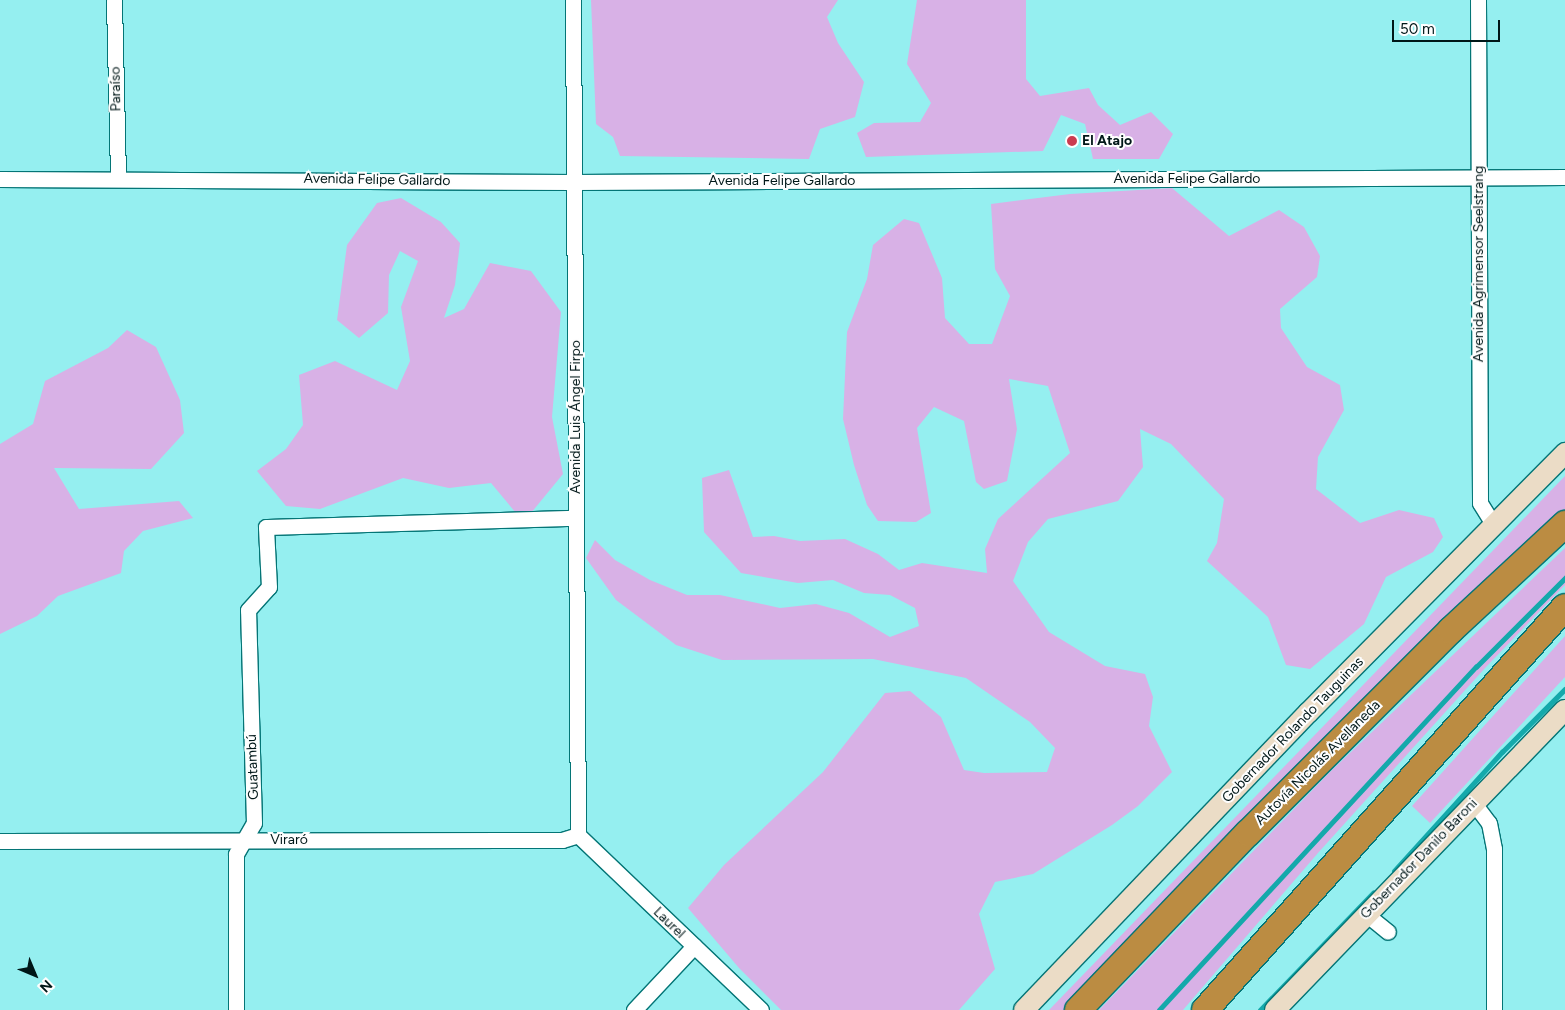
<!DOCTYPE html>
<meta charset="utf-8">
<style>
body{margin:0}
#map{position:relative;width:1565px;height:1010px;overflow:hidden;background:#95eff0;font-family:Figtree,sans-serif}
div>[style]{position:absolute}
.green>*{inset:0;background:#d8b1e6}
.stream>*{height:4.5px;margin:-2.25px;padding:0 2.25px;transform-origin:2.25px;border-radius:2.25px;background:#14a9ab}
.roads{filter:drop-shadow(1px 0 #047576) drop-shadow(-1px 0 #047576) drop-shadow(0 1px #047576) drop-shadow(0 -1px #047576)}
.street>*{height:15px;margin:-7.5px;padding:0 7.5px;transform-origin:7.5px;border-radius:7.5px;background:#fff}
.secondary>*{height:20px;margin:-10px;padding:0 10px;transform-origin:10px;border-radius:10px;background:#ebdcc6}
.highway>*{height:26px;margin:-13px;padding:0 13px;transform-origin:13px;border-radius:13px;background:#bb8c42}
.dots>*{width:14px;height:14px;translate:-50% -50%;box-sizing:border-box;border:2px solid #fefefe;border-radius:50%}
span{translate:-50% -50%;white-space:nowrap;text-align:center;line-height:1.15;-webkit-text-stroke:4px #fefefe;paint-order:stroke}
.street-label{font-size:14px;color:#001718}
.poi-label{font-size:14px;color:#001718;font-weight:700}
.left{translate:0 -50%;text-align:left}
.north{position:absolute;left:10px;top:950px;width:50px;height:50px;-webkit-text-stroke:4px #fefefe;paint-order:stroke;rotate:135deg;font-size:14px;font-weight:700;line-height:20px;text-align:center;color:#001718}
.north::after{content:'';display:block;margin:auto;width:18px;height:22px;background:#001718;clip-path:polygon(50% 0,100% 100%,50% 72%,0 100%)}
.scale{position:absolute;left:1392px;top:20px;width:108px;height:22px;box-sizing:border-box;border:2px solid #001718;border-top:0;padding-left:6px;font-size:15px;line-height:18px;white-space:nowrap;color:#001718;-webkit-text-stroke:4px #fefefe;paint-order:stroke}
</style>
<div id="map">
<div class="green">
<i style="clip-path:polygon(591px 0,838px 0,827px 17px,838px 43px,864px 82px,855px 117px,820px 129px,809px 159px,620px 156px,613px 137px,596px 124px)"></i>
<i style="clip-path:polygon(917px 0,1026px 0,1026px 79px,1040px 96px,1089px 88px,1098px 105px,1120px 125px,1151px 112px,1173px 134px,1159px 159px,1093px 159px,1085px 124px,1061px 115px,1043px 151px,866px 157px,857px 133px,874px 123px,920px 122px,931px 103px,907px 64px)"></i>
<i style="clip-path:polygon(1172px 188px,1229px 236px,1279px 210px,1304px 227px,1320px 256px,1317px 277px,1280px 309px,1281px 328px,1307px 367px,1340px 385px,1344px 410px,1318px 457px,1316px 489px,1360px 523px,1399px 510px,1434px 518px,1443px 537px,1433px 552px,1386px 577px,1364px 624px,1310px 669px,1286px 665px,1268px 617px,1207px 561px,1217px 543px,1224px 499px,1171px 444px,1140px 429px,1143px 467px,1118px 501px,1048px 519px,1028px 542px,1013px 581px,1049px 632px,1105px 666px,1145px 674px,1153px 697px,1149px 726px,1172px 772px,1138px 806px,1112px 825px,1033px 874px,995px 882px,979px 914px,995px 969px,959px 1010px,781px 1010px,739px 968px,688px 908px,724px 865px,823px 772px,885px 693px,910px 691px,941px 717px,964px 770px,984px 773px,1047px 772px,1055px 748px,1030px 722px,966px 678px,873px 659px,722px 660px,676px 645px,616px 600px,586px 558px,595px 540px,615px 560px,650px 580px,687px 595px,720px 595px,780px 608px,816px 604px,849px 613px,890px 637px,919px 626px,915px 608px,890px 595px,864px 593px,833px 580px,798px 583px,741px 573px,704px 532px,702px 478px,729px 470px,753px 537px,774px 536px,800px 541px,845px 539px,878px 554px,899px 570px,922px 563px,987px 573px,985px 549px,998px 519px,1070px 453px,1048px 386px,1009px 379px,1017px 429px,1007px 481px,984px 489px,976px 482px,964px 421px,934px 407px,917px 428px,931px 513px,916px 522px,878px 521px,867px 505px,854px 465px,843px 419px,847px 332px,867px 279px,873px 245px,904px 219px,919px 223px,942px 278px,945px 318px,969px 344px,992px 344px,1010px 296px,995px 269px,991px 204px,1070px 194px)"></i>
<i style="clip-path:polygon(401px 198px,441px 222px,460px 243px,455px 285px,444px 318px,464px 309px,490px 263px,531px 271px,561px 312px,552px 417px,563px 474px,531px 513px,516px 513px,491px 483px,449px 488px,403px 478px,320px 509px,286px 506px,257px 471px,286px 449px,303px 425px,299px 375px,335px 361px,397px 390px,410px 361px,401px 307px,418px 261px,400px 251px,389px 275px,388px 313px,359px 338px,337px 320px,347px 245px,377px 203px)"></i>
<i style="clip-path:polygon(127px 330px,156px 347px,180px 400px,184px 433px,151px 469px,54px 468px,79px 509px,179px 501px,193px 518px,143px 531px,124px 551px,121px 573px,58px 596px,37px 616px,0 634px,0 444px,33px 424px,45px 381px,108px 348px)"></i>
<i style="clip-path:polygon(1565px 476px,1565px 513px,1070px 1010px,1049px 1010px)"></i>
<i style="clip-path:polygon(1565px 548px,1565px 585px,1486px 667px,1318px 853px,1183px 1010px,1099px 1010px,1330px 772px)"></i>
<i style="clip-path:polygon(1565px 636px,1565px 677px,1430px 823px,1412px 806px)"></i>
</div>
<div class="stream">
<i style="left:1394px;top:871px;width:161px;rotate:-47.8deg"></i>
<i style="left:1502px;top:752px;width:89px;rotate:-45deg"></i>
<i style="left:1159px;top:1010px;width:467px;rotate:-47.3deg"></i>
<i style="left:1476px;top:667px;width:126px;rotate:-45deg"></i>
<i style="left:1260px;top:1010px;width:163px;rotate:-46deg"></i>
</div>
<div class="roads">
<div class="street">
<i style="left:114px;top:0;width:177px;rotate:88.7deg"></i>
<i style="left:573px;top:0;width:835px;rotate:89.66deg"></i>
<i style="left:1478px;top:0;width:503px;rotate:89.77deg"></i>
<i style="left:1480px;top:503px;width:25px;rotate:58deg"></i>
<i style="left:0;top:179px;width:574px;rotate:0.3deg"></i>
<i style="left:574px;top:182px;width:991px;rotate:-0.29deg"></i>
<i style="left:1473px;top:802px;width:26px;rotate:53deg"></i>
<i style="left:1489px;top:823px;width:26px;rotate:79deg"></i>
<i style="left:1494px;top:849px;width:161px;rotate:90deg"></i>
<i style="left:578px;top:835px;width:253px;rotate:43.7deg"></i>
<i style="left:0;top:841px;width:562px;rotate:-0.1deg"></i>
<i style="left:562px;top:840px;width:17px;rotate:-17deg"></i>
<i style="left:1366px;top:914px;width:28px;rotate:39deg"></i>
<i style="left:236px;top:1010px;width:156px;rotate:-90deg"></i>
<i style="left:236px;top:854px;width:36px;rotate:-60deg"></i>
<i style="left:254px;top:823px;width:213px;rotate:-91.6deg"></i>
<i style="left:248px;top:610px;width:31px;rotate:-48deg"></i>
<i style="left:269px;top:587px;width:60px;rotate:-92.9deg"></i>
<i style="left:266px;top:527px;width:310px;rotate:-1.7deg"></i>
<i style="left:634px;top:1010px;width:88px;rotate:-46.8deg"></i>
</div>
<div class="secondary">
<i style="left:1024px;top:1010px;width:411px;rotate:-46.3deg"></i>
<i style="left:1308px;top:713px;width:366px;rotate:-45.3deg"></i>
<i style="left:1275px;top:1010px;width:417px;rotate:-46deg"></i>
</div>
<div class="highway">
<i style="left:1078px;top:1010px;width:245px;rotate:-46.2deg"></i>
<i style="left:1248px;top:833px;width:287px;rotate:-45deg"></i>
<i style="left:1451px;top:630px;width:156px;rotate:-42.9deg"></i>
<i style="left:1205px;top:1010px;width:540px;rotate:-48.23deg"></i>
</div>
</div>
<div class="dots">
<i style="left:1072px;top:141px;background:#cb3b50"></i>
</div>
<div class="street-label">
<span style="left:116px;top:89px;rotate:-91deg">Paraíso</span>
<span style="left:1187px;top:179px">Avenida Felipe Gallardo</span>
<span style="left:377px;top:180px;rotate:1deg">Avenida Felipe Gallardo</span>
<span style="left:782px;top:181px">Avenida Felipe Gallardo</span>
<span style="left:1479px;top:264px;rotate:-90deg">Avenida Agrimensor Seelstrang</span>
<span style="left:576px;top:417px;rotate:-90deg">Avenida Luis Ángel Firpo</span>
<span style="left:1293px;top:730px;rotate:-46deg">Gobernador Rolando Tauguinas</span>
<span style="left:1318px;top:763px;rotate:-45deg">Autovía Nicolás Avellaneda</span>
<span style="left:253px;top:767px;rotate:-92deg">Guatambú</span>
<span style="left:289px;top:840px">Viraró</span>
<span style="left:1419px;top:859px;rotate:-46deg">Gobernador Danilo Baroni</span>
<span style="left:669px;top:923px;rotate:44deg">Laurel</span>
</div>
<div class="poi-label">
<span class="left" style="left:1082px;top:141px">El Atajo</span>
</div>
<div class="north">N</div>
<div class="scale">50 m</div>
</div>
